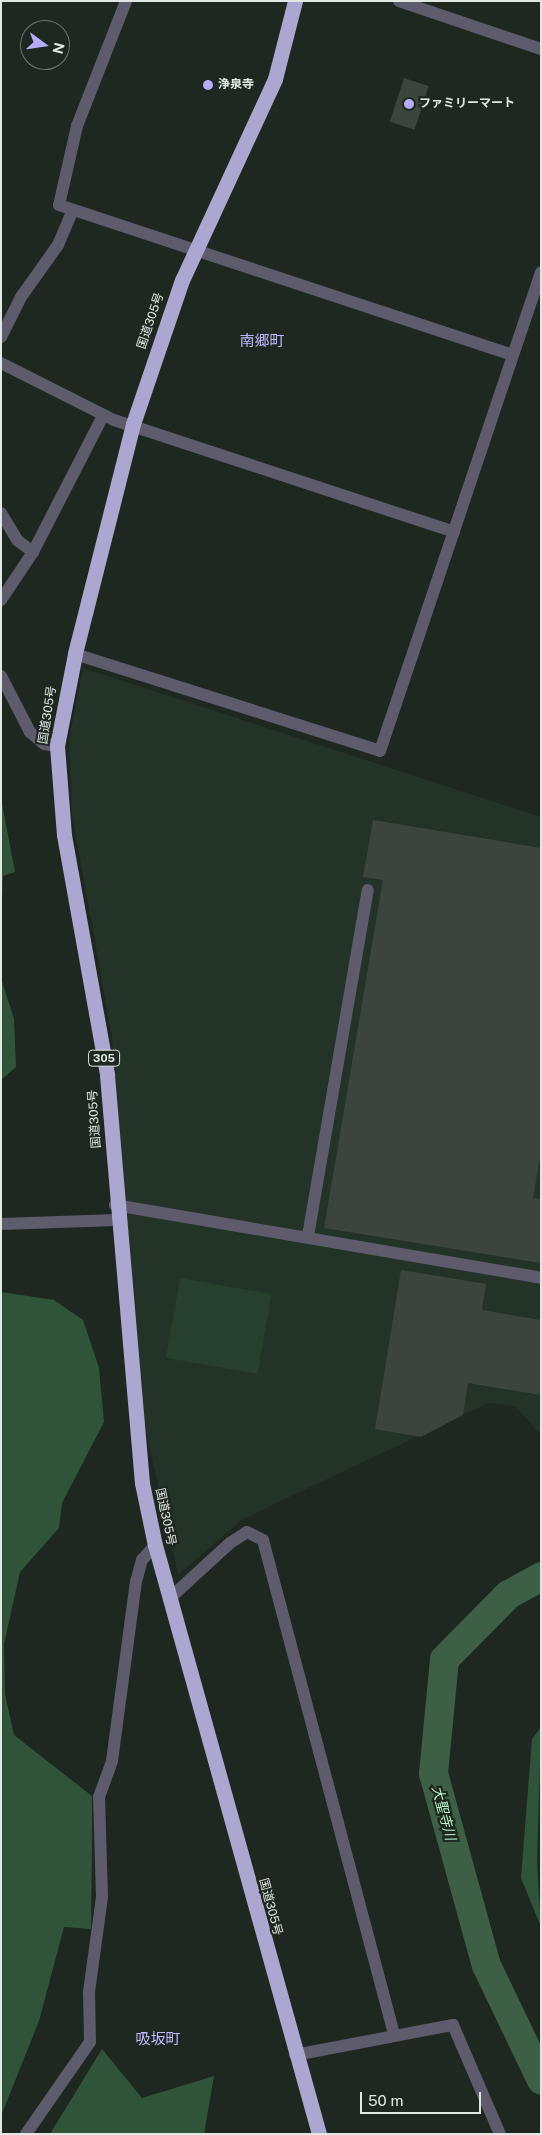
<!DOCTYPE html>
<meta charset="utf-8">
<style>
body{margin:0}
#map{position:relative;width:542px;height:2135px;overflow:hidden;background:#1e2720;font-family:"Public Sans","Noto Sans JP",sans-serif}
div>[style]{position:absolute}
.built>*{inset:0;background:#243328}
.green>*{inset:0;background:#273f2d;transform-origin:0 0}
.forest>*{inset:0;background:#30543a}
.river>*{height:29px;margin:-14.5px;padding:0 14.5px;transform-origin:14.5px;border-radius:14.5px;background:#3c5f45}
.building>*{inset:0;background:#3b453d;transform-origin:0 0}
.minor>*{height:12px;margin:-6px;padding:0 6px;transform-origin:6px;border-radius:6px;background:#5d5b6c}
.highway>*{height:15px;margin:-7.5px;padding:0 7.5px;transform-origin:7.5px;border-radius:7.5px;background:#aca7d1}
.dots>*{width:14px;height:14px;translate:-50% -50%;box-sizing:border-box;border:2px solid #1e2720;border-radius:50%}
span{translate:-50% -50%;white-space:nowrap;text-align:center;line-height:1.15;-webkit-text-stroke:4.5px #1e2720;paint-order:stroke}
.shield-label span{padding:1px 4px;background:#1e2720;border:1px solid;border-radius:4px;-webkit-text-stroke-width:0}
.shield-label{font-size:11px;color:#e1e7e3;font-weight:700}
.poi-label{font-size:12px;color:#e1e7e3;font-weight:700}
.left{translate:0 -50%;text-align:left}
.street-label{font-size:12px;color:#e1e7e3}
.water-label{font-size:14px;color:#b7f5c6;font-style:italic}
.quarter-label{font-size:15px;color:#c0b8ff}
.frame{position:absolute;inset:0;border:2px solid #e1e7e3;pointer-events:none}
.north{position:absolute;left:20px;top:20px;width:50px;height:50px;box-sizing:border-box;background:#1e2720;border:1px solid #6c746e;border-radius:50%;rotate:104deg;font-size:14px;font-weight:700;line-height:20px;text-align:center;color:#e1e7e3}
.north::after{content:'';display:block;margin:auto;width:18px;height:22px;background:#b6acf8;clip-path:polygon(50% 0,100% 100%,50% 72%,0 100%)}
.scale{position:absolute;left:360px;top:2092px;width:121px;height:22px;box-sizing:border-box;border:2px solid #e1e7e3;border-top:0;padding-left:6px;font-size:15px;line-height:18px;white-space:nowrap;color:#e1e7e3;-webkit-text-stroke:4px #1e2720;paint-order:stroke}
</style>
<div id="map">
<div class="built">
<i style="clip-path:polygon(83px 668px,541px 817px,541px 1435px,515px 1406px,488px 1403px,243px 1519px,178px 1575px,143px 1417px,112px 1037px,72px 814px,69px 740px)"></i>
</div>
<div class="green">
<i style="left:180px;top:1278px;width:93px;height:81px;rotate:10deg"></i>
</div>
<div class="forest">
<i style="clip-path:polygon(1px 798px,15px 872px,3px 876px,1px 924px)"></i>
<i style="clip-path:polygon(1px 978px,14px 1019px,16px 1067px,1px 1080px)"></i>
<i style="clip-path:polygon(1px 1292px,54px 1300px,83px 1320px,99px 1368px,104px 1422px,62px 1503px,59px 1528px,20px 1572px,4px 1644px,5px 1694px,14px 1735px,92px 1796px,92px 1846px,91px 1929px,64px 1927px,39px 2021px,1px 2116px)"></i>
<i style="clip-path:polygon(541px 1727px,537px 1862px,541px 1927px,521px 1878px,532px 1739px)"></i>
<i style="clip-path:polygon(102px 2049px,142px 2098px,214px 2076px,204px 2134px,50px 2134px)"></i>
</div>
<div class="river">
<i style="left:541px;top:1576px;width:38px;rotate:151deg"></i>
<i style="left:508px;top:1594px;width:91px;rotate:134.6deg"></i>
<i style="left:444px;top:1659px;width:115px;rotate:95.5deg"></i>
<i style="left:433px;top:1773px;width:199px;rotate:74.6deg"></i>
<i style="left:486px;top:1965px;width:127px;rotate:64.4deg"></i>
</div>
<div class="building">
<i style="left:404px;top:78px;width:26px;height:46px;rotate:18deg"></i>
<i style="clip-path:polygon(373px 820px,541px 848px,541px 1151px,533px 1198px,541px 1199px,541px 1263px,324px 1228px,383px 880px,363px 877px)"></i>
<i style="clip-path:polygon(401px 1270px,486px 1284px,482px 1310px,541px 1320px,541px 1395px,468px 1383px,463px 1415px,421px 1437px,375px 1429px)"></i>
</div>
<div class="minor">
<i style="left:126px;top:1px;width:134px;rotate:111.4deg"></i>
<i style="left:77px;top:126px;width:81px;rotate:102.8deg"></i>
<i style="left:59px;top:205px;width:477px;rotate:18.3deg"></i>
<i style="left:399px;top:1px;width:150px;rotate:18.7deg"></i>
<i style="left:1px;top:337px;width:45px;rotate:-63.4deg"></i>
<i style="left:21px;top:297px;width:64px;rotate:-54.6deg"></i>
<i style="left:58px;top:245px;width:38px;rotate:-67deg"></i>
<i style="left:1px;top:363px;width:127px;rotate:26.8deg"></i>
<i style="left:114px;top:420px;width:358px;rotate:18.2deg"></i>
<i style="left:1px;top:513px;width:31px;rotate:59deg"></i>
<i style="left:17px;top:540px;width:20px;rotate:37deg"></i>
<i style="left:1px;top:600px;width:58px;rotate:-56.3deg"></i>
<i style="left:33px;top:552px;width:153px;rotate:-62.8deg"></i>
<i style="left:75px;top:654px;width:320px;rotate:17.6deg"></i>
<i style="left:380px;top:751px;width:505px;rotate:-71.42deg"></i>
<i style="left:1px;top:676px;width:63px;rotate:62.6deg"></i>
<i style="left:30px;top:732px;width:18px;rotate:41deg"></i>
<i style="left:44px;top:744px;width:13px;rotate:9deg"></i>
<i style="left:115px;top:1205px;width:432px;rotate:9.7deg"></i>
<i style="left:1px;top:1224px;width:115px;rotate:-2deg"></i>
<i style="left:308px;top:1236px;width:351px;rotate:-80.2deg"></i>
<i style="left:170px;top:1598px;width:81px;rotate:-42.5deg"></i>
<i style="left:230px;top:1543px;width:20px;rotate:-33deg"></i>
<i style="left:247px;top:1532px;width:18px;rotate:27deg"></i>
<i style="left:263px;top:1540px;width:511px;rotate:75.15deg"></i>
<i style="left:295px;top:2055px;width:161px;rotate:-10.8deg"></i>
<i style="left:453px;top:2025px;width:119px;rotate:66.7deg"></i>
<i style="left:26px;top:2134px;width:112px;rotate:-55.2deg"></i>
<i style="left:90px;top:2042px;width:50px;rotate:-91.1deg"></i>
<i style="left:89px;top:1992px;width:96px;rotate:-82.2deg"></i>
<i style="left:102px;top:1897px;width:100px;rotate:-91.7deg"></i>
<i style="left:99px;top:1797px;width:38px;rotate:-70deg"></i>
<i style="left:112px;top:1761px;width:181px;rotate:-82.4deg"></i>
<i style="left:136px;top:1582px;width:23px;rotate:-75deg"></i>
<i style="left:142px;top:1560px;width:20px;rotate:-49deg"></i>
</div>
<div class="highway">
<i style="left:295px;top:1px;width:81px;rotate:104.4deg"></i>
<i style="left:275px;top:79px;width:221px;rotate:114.8deg"></i>
<i style="left:182px;top:280px;width:152px;rotate:108.8deg"></i>
<i style="left:133px;top:424px;width:237px;rotate:104.2deg"></i>
<i style="left:75px;top:654px;width:94px;rotate:101.1deg"></i>
<i style="left:57px;top:746px;width:89px;rotate:85.5deg"></i>
<i style="left:64px;top:835px;width:244px;rotate:79.8deg"></i>
<i style="left:107px;top:1075px;width:409px;rotate:85.1deg"></i>
<i style="left:142px;top:1483px;width:63px;rotate:78.2deg"></i>
<i style="left:155px;top:1545px;width:611px;rotate:74.44deg"></i>
</div>
<div class="dots">
<i style="left:208px;top:85px;background:#b6acf8"></i>
<i style="left:409px;top:104px;background:#b6acf8"></i>
</div>
<div class="shield-label">
<span style="left:104px;top:1058px">305</span>
</div>
<div class="poi-label">
<span class="left" style="left:218px;top:85px">浄泉寺</span>
<span class="left" style="left:419px;top:104px">ファミリーマート</span>
</div>
<div class="street-label">
<span style="left:151px;top:321px;rotate:-71deg">国道305号</span>
<span style="left:48px;top:715px;rotate:-81deg">国道305号</span>
<span style="left:95px;top:1119px;rotate:-94deg">国道305号</span>
<span style="left:165px;top:1517px;rotate:78deg">国道305号</span>
<span style="left:270px;top:1907px;rotate:75deg">国道305号</span>
</div>
<div class="water-label">
<span style="left:444px;top:1813px;rotate:75deg">大聖寺川</span>
</div>
<div class="quarter-label">
<span style="left:262px;top:341px">南郷町</span>
<span style="left:158px;top:2039px">吸坂町</span>
</div>
<div class="frame"></div>
<div class="north">N</div>
<div class="scale">50 m</div>
</div>
